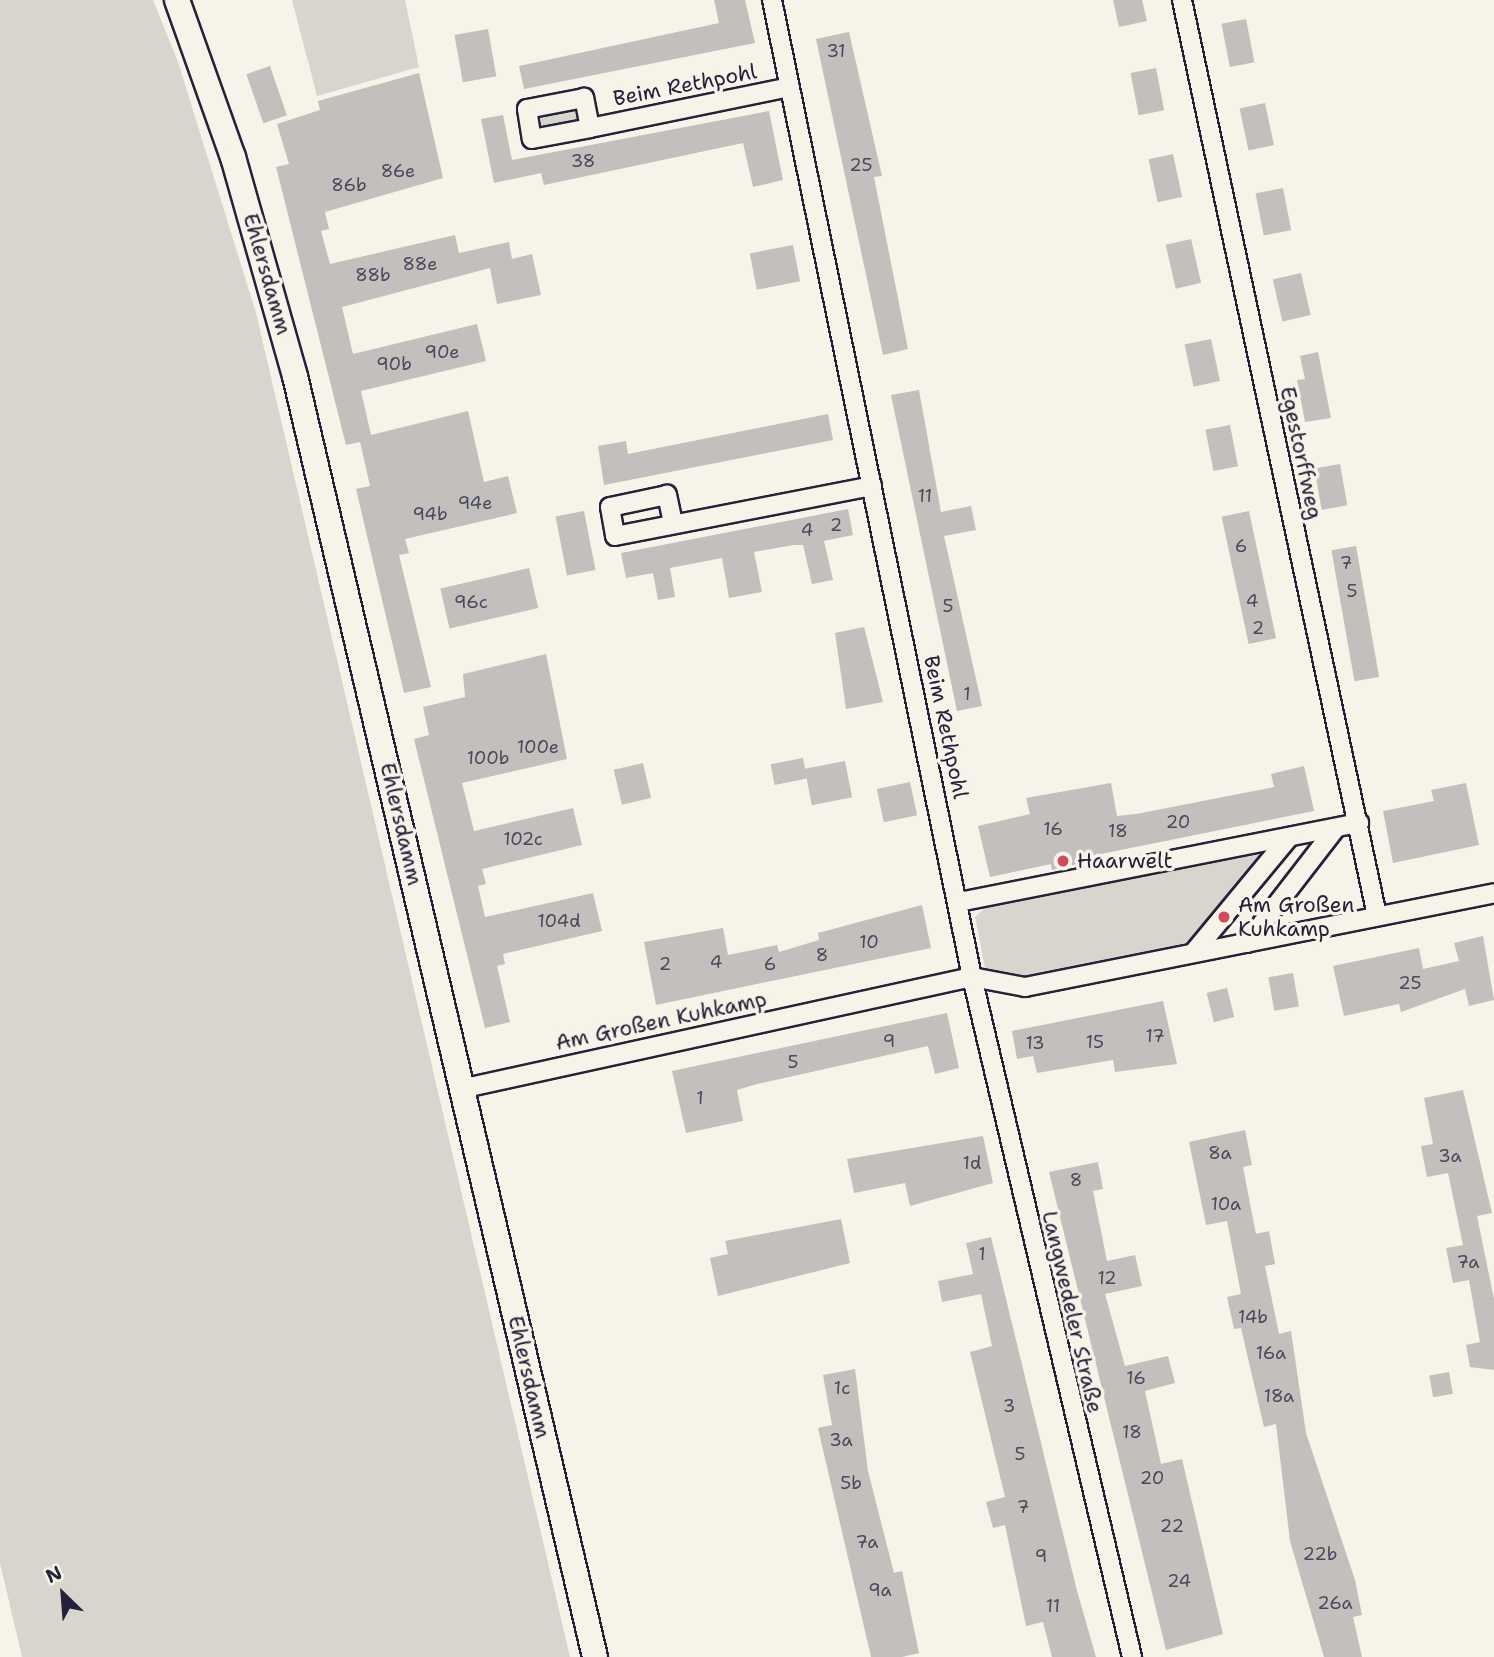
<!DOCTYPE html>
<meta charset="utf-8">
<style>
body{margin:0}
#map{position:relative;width:1494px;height:1657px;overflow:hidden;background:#f7f3e8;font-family:"Shantell Sans",sans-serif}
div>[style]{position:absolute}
.green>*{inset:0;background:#d8d5cf}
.building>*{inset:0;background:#c2bfbd;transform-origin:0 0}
.roads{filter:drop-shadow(2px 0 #22223b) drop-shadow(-2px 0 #22223b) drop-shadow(0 2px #22223b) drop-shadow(0 -2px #22223b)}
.street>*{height:18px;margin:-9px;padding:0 9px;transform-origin:9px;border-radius:9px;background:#f7f3e8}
.secondary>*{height:24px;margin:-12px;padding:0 12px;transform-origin:12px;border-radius:12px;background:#f7f3e8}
.dots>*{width:19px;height:19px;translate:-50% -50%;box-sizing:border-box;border:4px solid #f7f3e8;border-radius:50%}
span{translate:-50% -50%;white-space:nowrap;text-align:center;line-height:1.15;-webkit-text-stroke:7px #f7f3e8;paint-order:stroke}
.number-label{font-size:18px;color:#4a495c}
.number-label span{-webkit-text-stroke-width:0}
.street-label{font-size:21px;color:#22223b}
.poi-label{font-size:21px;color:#22223b}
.left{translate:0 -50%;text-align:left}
.north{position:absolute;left:28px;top:1559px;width:70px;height:70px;-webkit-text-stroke:5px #f7f3e8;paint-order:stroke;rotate:335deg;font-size:19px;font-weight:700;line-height:28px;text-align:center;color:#22223b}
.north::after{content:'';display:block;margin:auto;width:24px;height:32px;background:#22223b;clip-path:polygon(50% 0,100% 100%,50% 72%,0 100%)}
</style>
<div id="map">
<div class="green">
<i style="clip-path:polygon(0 0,153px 0,178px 62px,256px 313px,570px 1657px,22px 1657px,0 1563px)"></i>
<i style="clip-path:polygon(292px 0,405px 0,419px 67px,317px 96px)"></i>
<i style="clip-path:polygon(574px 107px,578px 123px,541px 126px,540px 115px)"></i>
<i style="clip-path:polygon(1264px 851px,1190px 942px,1046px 974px,1014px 977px,985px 968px,975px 917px,985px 908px)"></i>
</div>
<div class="building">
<i style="clip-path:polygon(714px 0,745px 0,755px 43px,524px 89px,519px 66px,719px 23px)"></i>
<i style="clip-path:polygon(1113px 0,1142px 0,1147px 21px,1119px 27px)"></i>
<i style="left:1246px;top:19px;width:44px;height:25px;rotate:79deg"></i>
<i style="left:488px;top:29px;width:48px;height:34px;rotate:80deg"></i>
<i style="clip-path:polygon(849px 32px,882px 176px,874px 177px,908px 349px,883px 355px,816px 39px)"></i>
<i style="left:270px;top:66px;width:52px;height:25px;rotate:71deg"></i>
<i style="left:1156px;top:68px;width:43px;height:26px;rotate:79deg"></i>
<i style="clip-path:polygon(419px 73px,443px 178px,325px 212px,329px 229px,321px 231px,330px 264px,455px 235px,459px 253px,509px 242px,512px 259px,532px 254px,541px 295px,497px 304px,490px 268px,342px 307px,353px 354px,477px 324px,486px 361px,361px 391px,371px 435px,468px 411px,484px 482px,508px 476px,517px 513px,405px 539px,409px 553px,399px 555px,431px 687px,404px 693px,356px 489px,370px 486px,360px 442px,346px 445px,276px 167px,289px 164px,277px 124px,320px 110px,318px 101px)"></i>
<i style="left:1265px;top:103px;width:43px;height:26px;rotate:78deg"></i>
<i style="clip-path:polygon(769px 111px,783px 180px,753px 187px,743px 143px,544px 185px,541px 173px,494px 183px,481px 119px,503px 115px,512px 160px)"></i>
<i style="left:1173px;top:154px;width:44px;height:25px;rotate:78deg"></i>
<i style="left:1283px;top:188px;width:43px;height:28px;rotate:79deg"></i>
<i style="left:1191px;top:239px;width:45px;height:26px;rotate:77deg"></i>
<i style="left:793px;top:245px;width:37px;height:44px;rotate:79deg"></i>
<i style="left:1301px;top:273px;width:43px;height:29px;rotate:77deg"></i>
<i style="left:1211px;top:339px;width:43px;height:27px;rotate:78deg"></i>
<i style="clip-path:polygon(1318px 352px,1331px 418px,1305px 422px,1297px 380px,1305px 379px,1300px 356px)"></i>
<i style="clip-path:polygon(919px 390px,941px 512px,971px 506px,976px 530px,944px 536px,982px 706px,957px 711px,891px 395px)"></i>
<i style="clip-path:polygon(828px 414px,833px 440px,604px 485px,598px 446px,626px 441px,628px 454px)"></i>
<i style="left:1230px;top:425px;width:42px;height:25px;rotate:79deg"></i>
<i style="left:1340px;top:464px;width:42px;height:26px;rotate:80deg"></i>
<i style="clip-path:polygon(848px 509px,853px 535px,824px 541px,833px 580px,812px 584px,803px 545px,794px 545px,754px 552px,762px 592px,729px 598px,722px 558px,670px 568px,675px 597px,658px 600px,653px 573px,626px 578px,621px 553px)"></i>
<i style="left:584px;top:511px;width:60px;height:29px;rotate:79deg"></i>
<i style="left:1249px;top:511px;width:130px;height:28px;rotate:78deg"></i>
<i style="left:1356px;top:546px;width:133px;height:25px;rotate:80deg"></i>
<i style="left:529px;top:568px;width:41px;height:91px;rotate:77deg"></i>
<i style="clip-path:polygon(864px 627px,883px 702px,846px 709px,835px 633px)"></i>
<i style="clip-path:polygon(546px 654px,567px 759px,462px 783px,474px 831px,573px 808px,582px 845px,482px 869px,486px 884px,478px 886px,485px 917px,593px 893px,602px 931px,503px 954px,505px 964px,497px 966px,510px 1022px,485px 1028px,414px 739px,429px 735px,423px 707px,465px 697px,463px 674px)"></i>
<i style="left:803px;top:758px;width:21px;height:33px;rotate:79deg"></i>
<i style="left:845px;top:761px;width:37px;height:41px;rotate:79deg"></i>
<i style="left:643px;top:763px;width:36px;height:30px;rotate:77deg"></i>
<i style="clip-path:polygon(1304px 766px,1314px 811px,1076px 859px,1077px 864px,1052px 870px,1051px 864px,990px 877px,978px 826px,1030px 814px,1026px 798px,1111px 783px,1117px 816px,1136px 814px,1274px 787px,1271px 774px)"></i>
<i style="left:910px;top:782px;width:34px;height:34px;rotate:78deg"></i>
<i style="clip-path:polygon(1466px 783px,1479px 845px,1393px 863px,1383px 811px,1434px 801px,1431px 790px)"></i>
<i style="clip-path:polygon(922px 905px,931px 948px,656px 1005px,644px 942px,723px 928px,728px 955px,777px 945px,779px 952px,819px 940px,818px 933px)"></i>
<i style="clip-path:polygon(1483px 936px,1494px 1000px,1469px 1006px,1465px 989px,1401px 1012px,1399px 1004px,1344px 1016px,1333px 966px,1419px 948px,1423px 969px,1459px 961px,1454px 943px)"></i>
<i style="left:1293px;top:973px;width:34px;height:25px;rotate:80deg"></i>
<i style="left:1227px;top:988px;width:30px;height:21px;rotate:76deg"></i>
<i style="clip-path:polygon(1163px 1001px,1177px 1064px,1115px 1072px,1113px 1060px,1037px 1073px,1033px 1056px,1017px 1059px,1012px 1031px)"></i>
<i style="clip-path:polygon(947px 1013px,959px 1068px,935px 1074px,928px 1046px,757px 1084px,737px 1090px,743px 1121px,686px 1133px,672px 1071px)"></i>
<i style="clip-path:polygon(1463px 1090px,1492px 1213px,1477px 1216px,1494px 1299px,1494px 1370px,1470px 1367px,1466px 1345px,1480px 1342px,1469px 1280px,1453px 1283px,1446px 1248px,1463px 1245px,1448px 1173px,1427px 1177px,1421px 1146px,1433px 1144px,1424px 1098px)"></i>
<i style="clip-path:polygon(1245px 1130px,1252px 1165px,1243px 1167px,1256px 1234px,1269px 1231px,1275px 1264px,1265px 1266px,1279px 1334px,1291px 1331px,1306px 1433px,1355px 1580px,1362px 1615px,1353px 1617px,1362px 1657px,1324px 1657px,1290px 1541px,1276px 1424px,1264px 1427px,1241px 1328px,1234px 1329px,1227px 1297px,1241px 1294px,1227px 1221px,1206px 1225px,1189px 1142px)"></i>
<i style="clip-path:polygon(983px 1136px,993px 1183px,910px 1206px,905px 1183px,854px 1193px,847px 1159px)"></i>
<i style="clip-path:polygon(1098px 1162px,1103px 1189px,1093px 1191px,1107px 1261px,1135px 1255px,1142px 1286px,1105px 1294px,1125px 1366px,1168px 1356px,1175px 1383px,1145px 1391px,1161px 1464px,1182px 1459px,1223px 1634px,1166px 1650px,1049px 1172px)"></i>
<i style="clip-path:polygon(841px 1219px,850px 1263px,718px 1296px,710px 1258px,728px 1254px,725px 1241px)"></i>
<i style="clip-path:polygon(991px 1237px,1076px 1587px,1096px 1657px,1052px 1657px,1043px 1622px,1026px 1626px,1005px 1525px,993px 1528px,986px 1502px,1005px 1497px,970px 1352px,992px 1346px,981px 1294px,942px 1302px,938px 1281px,973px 1274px,966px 1243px)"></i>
<i style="clip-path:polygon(855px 1369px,868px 1471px,894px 1573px,902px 1571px,919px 1653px,902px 1657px,871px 1657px,818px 1428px,832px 1425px,823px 1375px)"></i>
<i style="left:1449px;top:1372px;width:22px;height:20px;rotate:80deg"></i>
</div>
<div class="roads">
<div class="street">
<i style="left:772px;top:0;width:997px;rotate:78.43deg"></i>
<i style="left:972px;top:977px;width:699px;rotate:76.76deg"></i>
<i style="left:1182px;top:0;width:937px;rotate:77.98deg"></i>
<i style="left:590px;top:128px;width:31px;rotate:-101deg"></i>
<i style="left:584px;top:98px;width:58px;rotate:169.1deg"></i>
<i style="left:527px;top:109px;width:30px;rotate:81deg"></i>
<i style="left:532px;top:139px;width:59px;rotate:-10.7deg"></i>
<i style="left:590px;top:128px;width:204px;rotate:-11.6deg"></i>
<i style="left:673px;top:523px;width:29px;rotate:-102deg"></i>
<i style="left:667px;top:495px;width:58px;rotate:168.1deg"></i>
<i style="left:610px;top:507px;width:29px;rotate:80deg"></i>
<i style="left:615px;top:536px;width:262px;rotate:-11deg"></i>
<i style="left:959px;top:902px;width:408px;rotate:-11.2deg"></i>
<i style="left:1247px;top:943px;width:145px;rotate:-52.3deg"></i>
<i style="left:1194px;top:952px;width:149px;rotate:-50.4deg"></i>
<i style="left:465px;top:1088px;width:519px;rotate:-12.35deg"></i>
<i style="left:972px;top:977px;width:54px;rotate:10.7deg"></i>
<i style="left:1025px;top:987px;width:478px;rotate:-11.3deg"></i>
</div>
<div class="secondary">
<i style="left:177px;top:0;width:167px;rotate:70.4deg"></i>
<i style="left:233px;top:157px;width:228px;rotate:74.2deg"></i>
<i style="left:295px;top:376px;width:1316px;rotate:76.82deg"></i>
</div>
</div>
<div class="dots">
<i style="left:1063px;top:861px;background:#d1495b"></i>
<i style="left:1224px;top:917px;background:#d1495b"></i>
</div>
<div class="number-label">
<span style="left:836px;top:51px">31</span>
<span style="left:583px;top:161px">38</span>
<span style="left:861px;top:165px">25</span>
<span style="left:398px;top:171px">86e</span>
<span style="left:349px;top:185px">86b</span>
<span style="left:420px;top:264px">88e</span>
<span style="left:373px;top:275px">88b</span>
<span style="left:442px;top:352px">90e</span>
<span style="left:394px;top:364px">90b</span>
<span style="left:925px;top:496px">11</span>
<span style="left:475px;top:503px">94e</span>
<span style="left:430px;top:514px">94b</span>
<span style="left:836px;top:525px">2</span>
<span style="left:807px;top:530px">4</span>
<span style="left:1241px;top:546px">6</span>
<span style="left:1346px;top:563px">7</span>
<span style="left:1352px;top:591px">5</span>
<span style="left:1252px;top:601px">4</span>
<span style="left:471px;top:602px">96c</span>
<span style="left:948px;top:606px">5</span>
<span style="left:1258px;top:628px">2</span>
<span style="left:967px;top:694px">1</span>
<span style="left:538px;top:747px">100e</span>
<span style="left:488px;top:758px">100b</span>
<span style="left:1178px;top:822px">20</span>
<span style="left:1053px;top:829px">16</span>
<span style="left:1118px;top:831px">18</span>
<span style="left:523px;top:839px">102c</span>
<span style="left:559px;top:921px">104d</span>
<span style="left:869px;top:942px">10</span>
<span style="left:822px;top:955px">8</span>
<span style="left:716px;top:962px">4</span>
<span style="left:665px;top:964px">2</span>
<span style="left:770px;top:964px">6</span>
<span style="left:1410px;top:983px">25</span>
<span style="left:1155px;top:1036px">17</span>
<span style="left:889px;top:1041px">9</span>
<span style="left:1095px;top:1042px">15</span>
<span style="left:1035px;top:1043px">13</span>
<span style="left:793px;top:1062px">5</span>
<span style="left:700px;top:1098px">1</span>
<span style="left:1220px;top:1153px">8a</span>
<span style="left:1450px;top:1156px">3a</span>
<span style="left:972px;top:1163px">1d</span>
<span style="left:1076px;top:1180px">8</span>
<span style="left:1226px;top:1204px">10a</span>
<span style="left:982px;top:1254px">1</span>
<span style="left:1468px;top:1262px">7a</span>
<span style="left:1107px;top:1278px">12</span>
<span style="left:1253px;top:1317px">14b</span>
<span style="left:1271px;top:1353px">16a</span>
<span style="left:1136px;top:1378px">16</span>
<span style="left:842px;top:1388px">1c</span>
<span style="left:1279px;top:1396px">18a</span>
<span style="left:1009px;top:1406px">3</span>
<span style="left:1132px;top:1432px">18</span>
<span style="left:841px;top:1440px">3a</span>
<span style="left:1020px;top:1454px">5</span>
<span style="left:1152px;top:1478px">20</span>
<span style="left:851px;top:1483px">5b</span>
<span style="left:1023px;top:1507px">7</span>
<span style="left:1172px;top:1526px">22</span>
<span style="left:867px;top:1542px">7a</span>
<span style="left:1320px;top:1554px">22b</span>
<span style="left:1041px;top:1556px">9</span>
<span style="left:1179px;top:1581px">24</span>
<span style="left:880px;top:1590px">9a</span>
<span style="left:1335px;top:1603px">26a</span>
<span style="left:1053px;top:1606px">11</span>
</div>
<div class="street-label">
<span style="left:685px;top:85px;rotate:-11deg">Beim Rethpohl</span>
<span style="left:267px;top:274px;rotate:74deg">Ehlersdamm</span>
<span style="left:1301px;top:453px;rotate:78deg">Egestorffweg</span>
<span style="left:946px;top:727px;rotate:78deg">Beim Rethpohl</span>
<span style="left:401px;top:824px;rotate:77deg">Ehlersdamm</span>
<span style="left:661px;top:1021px;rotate:-12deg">Am Großen Kuhkamp</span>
<span style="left:1072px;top:1312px;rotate:77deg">Langwedeler Straße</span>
<span style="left:529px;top:1377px;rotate:77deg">Ehlersdamm</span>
</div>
<div class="poi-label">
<span class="left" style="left:1077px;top:861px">Haarwelt</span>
<span class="left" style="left:1238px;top:917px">Am Großen<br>Kuhkamp</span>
</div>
<div class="north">N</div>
</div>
